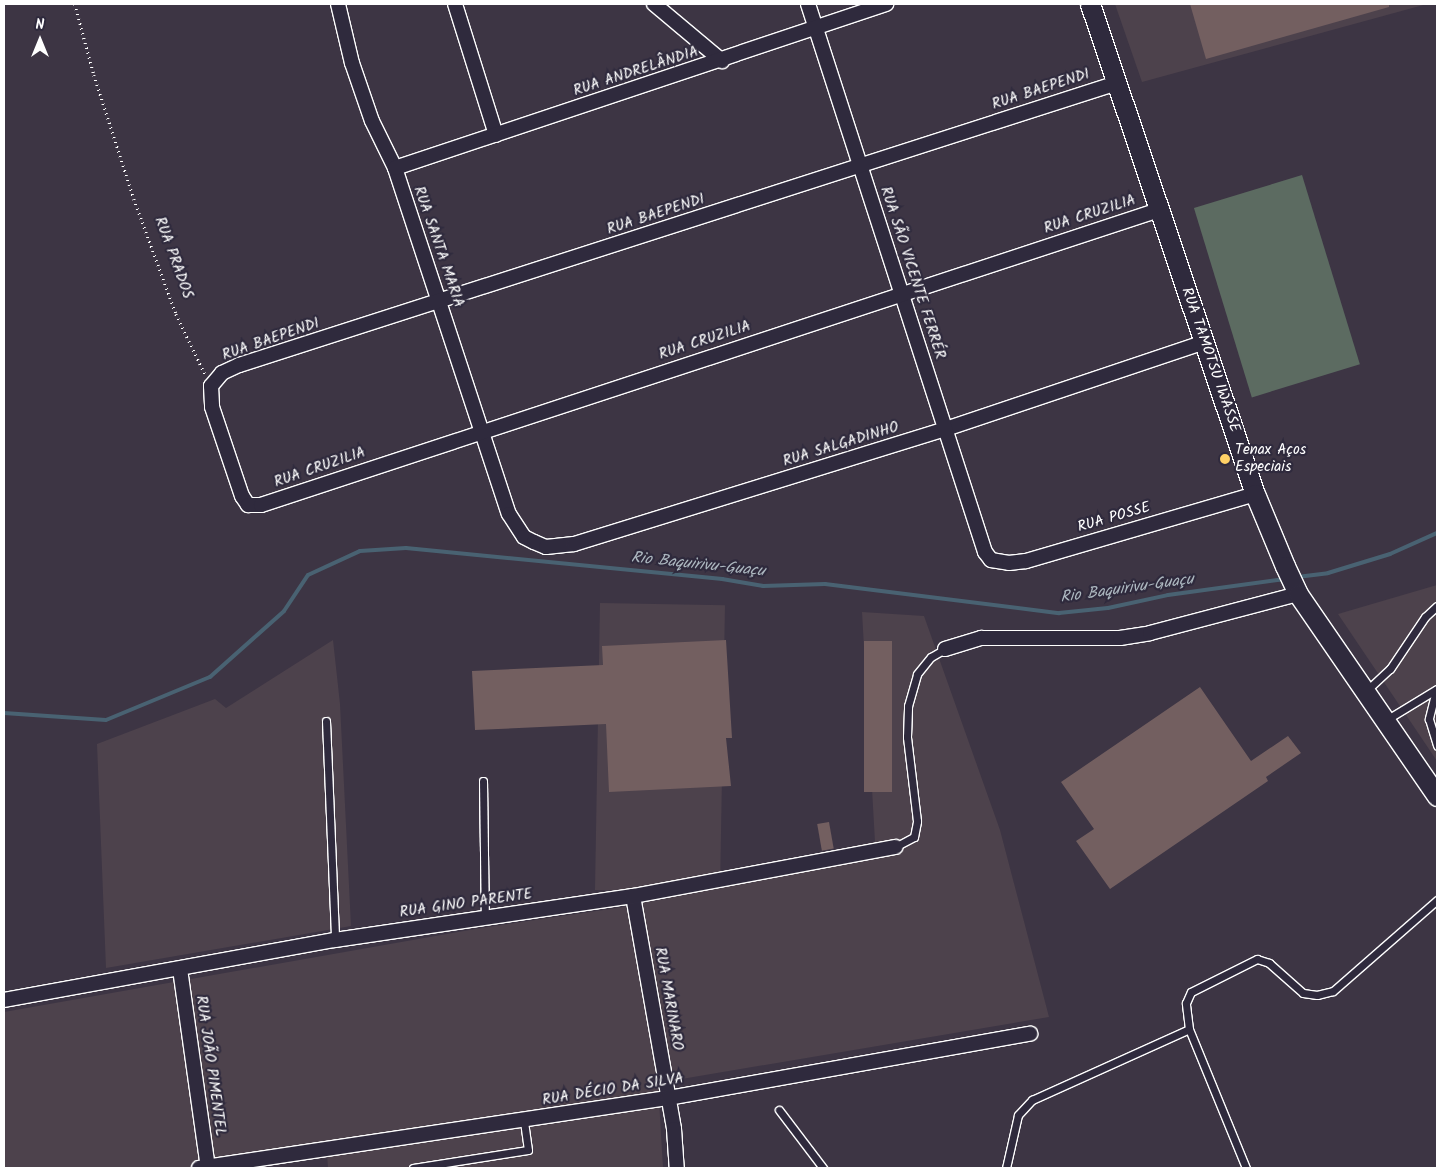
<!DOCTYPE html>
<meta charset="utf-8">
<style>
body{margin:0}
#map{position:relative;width:1441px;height:1172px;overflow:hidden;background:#3d3544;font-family:Kalam,sans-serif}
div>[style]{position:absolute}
.built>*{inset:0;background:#4d424c;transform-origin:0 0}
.green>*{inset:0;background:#5c6b61;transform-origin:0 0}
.stream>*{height:4px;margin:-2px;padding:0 2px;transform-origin:2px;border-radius:2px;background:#496272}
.building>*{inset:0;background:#735f60;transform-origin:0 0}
.path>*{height:2.5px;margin-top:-1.25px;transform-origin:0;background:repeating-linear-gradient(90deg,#fff 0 1px,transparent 0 5px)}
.roads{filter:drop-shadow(1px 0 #fff) drop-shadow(-1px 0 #fff) drop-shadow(0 1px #fff) drop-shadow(0 -1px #fff)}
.lane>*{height:7px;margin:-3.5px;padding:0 3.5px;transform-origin:3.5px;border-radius:3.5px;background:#2f2a3d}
.street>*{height:14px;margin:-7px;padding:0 7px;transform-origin:7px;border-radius:7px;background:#2f2a3d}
.secondary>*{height:19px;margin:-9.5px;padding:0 9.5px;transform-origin:9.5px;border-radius:9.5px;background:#2f2a3d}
.dots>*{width:14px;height:14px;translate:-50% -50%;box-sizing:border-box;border:2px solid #2f2a3d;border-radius:50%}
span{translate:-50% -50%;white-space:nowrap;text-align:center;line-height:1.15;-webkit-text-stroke:4.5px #2f2a3d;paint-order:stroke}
.street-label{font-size:15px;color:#fff}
.poi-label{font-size:15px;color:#fff}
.left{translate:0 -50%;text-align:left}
.water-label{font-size:16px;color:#adb8c0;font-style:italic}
.frame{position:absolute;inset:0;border:5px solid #fff;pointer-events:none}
.north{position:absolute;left:15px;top:15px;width:50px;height:50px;-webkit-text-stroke:4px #2f2a3d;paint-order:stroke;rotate:0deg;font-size:14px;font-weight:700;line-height:20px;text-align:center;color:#fff}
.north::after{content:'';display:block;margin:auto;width:18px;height:22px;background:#fff;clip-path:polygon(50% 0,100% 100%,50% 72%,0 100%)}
</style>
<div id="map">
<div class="built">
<i style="clip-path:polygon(1115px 4px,1427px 4px,1142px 82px)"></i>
<i style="clip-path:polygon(1437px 585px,1437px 761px,1338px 614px)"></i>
<i style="left:600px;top:603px;width:125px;height:287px;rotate:1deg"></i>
<i style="clip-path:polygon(862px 612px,924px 616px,1000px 830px,1049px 1017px,658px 1083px,663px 1168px,328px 1168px,327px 1154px,241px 1168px,4px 1168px,4px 1012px,475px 929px,617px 908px,821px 868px,818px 853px,875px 842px)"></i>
<i style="clip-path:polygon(333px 640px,340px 704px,351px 926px,106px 968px,97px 744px,215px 699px,226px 708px)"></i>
</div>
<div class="green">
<i style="left:1302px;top:175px;width:198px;height:113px;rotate:73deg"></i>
</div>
<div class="stream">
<i style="left:1297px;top:577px;width:31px;rotate:-7deg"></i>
<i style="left:1328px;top:573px;width:65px;rotate:-17deg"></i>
<i style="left:1390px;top:554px;width:51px;rotate:-24.1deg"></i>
<i style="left:4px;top:713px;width:102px;rotate:3.9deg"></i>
<i style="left:106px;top:720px;width:113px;rotate:-22.5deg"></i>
<i style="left:210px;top:677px;width:99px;rotate:-41.7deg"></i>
<i style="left:284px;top:611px;width:43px;rotate:-56.3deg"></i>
<i style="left:308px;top:575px;width:57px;rotate:-24.8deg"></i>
<i style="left:360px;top:551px;width:46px;rotate:-3.7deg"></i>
<i style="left:406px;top:548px;width:318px;rotate:5.6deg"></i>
<i style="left:722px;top:579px;width:42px;rotate:9.7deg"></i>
<i style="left:763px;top:586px;width:62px;rotate:-1.8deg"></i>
<i style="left:825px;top:584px;width:236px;rotate:7.1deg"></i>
<i style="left:1059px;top:613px;width:49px;rotate:-5.8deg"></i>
<i style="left:1108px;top:608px;width:61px;rotate:-12.2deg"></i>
<i style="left:1168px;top:595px;width:118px;rotate:-7.8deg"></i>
</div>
<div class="building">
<i style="clip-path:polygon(1190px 4px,1389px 4px,1389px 7px,1206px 59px)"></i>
<i style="clip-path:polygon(726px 640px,732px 738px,726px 738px,731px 786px,609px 792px,606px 724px,475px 730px,472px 671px,603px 665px,602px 646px)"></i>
<i style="left:864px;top:641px;width:28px;height:151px"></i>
<i style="clip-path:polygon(1200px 687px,1251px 761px,1288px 736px,1301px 753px,1266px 777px,1268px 781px,1110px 889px,1076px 841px,1094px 829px,1061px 782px)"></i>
<i style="left:829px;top:822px;width:27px;height:12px;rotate:80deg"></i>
</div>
<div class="path">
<i style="left:75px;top:4px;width:73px;rotate:75deg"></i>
<i style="left:94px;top:75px;width:130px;rotate:72.1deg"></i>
<i style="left:134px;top:199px;width:122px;rotate:69.9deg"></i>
<i style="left:176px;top:314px;width:67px;rotate:64.2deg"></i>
</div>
<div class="roads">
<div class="lane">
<i style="left:1436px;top:690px;width:30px;rotate:104deg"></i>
<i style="left:1429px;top:719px;width:28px;rotate:73deg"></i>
<i style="left:1366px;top:691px;width:33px;rotate:-43deg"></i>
<i style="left:1390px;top:669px;width:63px;rotate:-56.1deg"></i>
<i style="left:1425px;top:617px;width:16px;rotate:-43deg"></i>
<i style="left:1386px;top:720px;width:60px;rotate:-31.3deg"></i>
<i style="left:326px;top:721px;width:219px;rotate:87.6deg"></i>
<i style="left:483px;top:781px;width:136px;rotate:89.2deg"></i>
<i style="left:895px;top:847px;width:21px;rotate:-28deg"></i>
<i style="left:914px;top:837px;width:16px;rotate:-79deg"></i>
<i style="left:917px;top:821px;width:85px;rotate:-96.8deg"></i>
<i style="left:907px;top:737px;width:31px;rotate:-88deg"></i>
<i style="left:908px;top:706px;width:33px;rotate:-74deg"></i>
<i style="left:917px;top:674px;width:22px;rotate:-51deg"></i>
<i style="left:931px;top:657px;width:16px;rotate:-30deg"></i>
<i style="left:1189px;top:1029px;width:26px;rotate:-97deg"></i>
<i style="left:1186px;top:1003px;width:12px;rotate:-66deg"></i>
<i style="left:1191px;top:992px;width:74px;rotate:-26.6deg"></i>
<i style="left:1257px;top:959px;width:13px;rotate:18deg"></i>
<i style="left:1269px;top:963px;width:45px;rotate:41.4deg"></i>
<i style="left:1303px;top:993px;width:14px;rotate:8deg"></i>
<i style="left:1317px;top:995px;width:16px;rotate:-14deg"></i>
<i style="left:1333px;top:991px;width:138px;rotate:-41.2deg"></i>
<i style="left:779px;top:1110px;width:73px;rotate:52.8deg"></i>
<i style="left:413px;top:1168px;width:116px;rotate:-8.9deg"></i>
<i style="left:528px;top:1150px;width:30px;rotate:-98deg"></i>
<i style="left:1006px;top:1168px;width:54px;rotate:-77.2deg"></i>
<i style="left:1018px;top:1115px;width:21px;rotate:-47deg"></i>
<i style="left:1032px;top:1100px;width:172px;rotate:-24.3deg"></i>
<i style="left:1189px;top:1029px;width:150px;rotate:67.7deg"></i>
</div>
<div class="street">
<i style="left:338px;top:4px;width:61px;rotate:76.7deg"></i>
<i style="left:352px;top:63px;width:61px;rotate:71deg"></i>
<i style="left:372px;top:121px;width:52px;rotate:63.9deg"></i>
<i style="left:395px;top:168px;width:364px;rotate:71.8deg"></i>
<i style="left:509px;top:514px;width:27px;rotate:57deg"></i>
<i style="left:524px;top:537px;width:11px;rotate:27deg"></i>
<i style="left:534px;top:542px;width:13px;rotate:23deg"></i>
<i style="left:546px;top:547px;width:28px;rotate:-6deg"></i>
<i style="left:574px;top:544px;width:389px;rotate:-17.2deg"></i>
<i style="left:946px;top:429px;width:272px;rotate:-18.6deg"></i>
<i style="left:455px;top:4px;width:137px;rotate:72.6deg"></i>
<i style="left:654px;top:4px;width:89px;rotate:40deg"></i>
<i style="left:808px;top:4px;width:576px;rotate:72.1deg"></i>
<i style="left:985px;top:552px;width:10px;rotate:53deg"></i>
<i style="left:991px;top:560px;width:18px;rotate:9deg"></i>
<i style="left:1009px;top:563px;width:17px;rotate:-7deg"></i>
<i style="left:1026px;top:561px;width:239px;rotate:-16.3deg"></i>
<i style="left:1117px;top:83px;width:922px;rotate:162.19deg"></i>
<i style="left:239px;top:365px;width:19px;rotate:155deg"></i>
<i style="left:222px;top:373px;width:17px;rotate:130deg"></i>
<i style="left:211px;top:386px;width:21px;rotate:87deg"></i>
<i style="left:212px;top:407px;width:94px;rotate:71.4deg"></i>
<i style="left:242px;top:496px;width:11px;rotate:56deg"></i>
<i style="left:248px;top:505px;width:13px"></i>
<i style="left:261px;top:505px;width:945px;rotate:-18.19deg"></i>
<i style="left:395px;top:168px;width:518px;rotate:-18.47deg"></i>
<i style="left:945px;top:649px;width:38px;rotate:-17deg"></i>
<i style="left:981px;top:638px;width:139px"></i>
<i style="left:1120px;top:638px;width:30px;rotate:-9deg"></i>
<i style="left:1150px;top:633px;width:153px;rotate:-14.8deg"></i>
<i style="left:633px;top:896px;width:237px;rotate:80deg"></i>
<i style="left:674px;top:1129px;width:39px;rotate:86deg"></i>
<i style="left:180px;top:969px;width:201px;rotate:82deg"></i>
<i style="left:4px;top:1000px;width:336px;rotate:-10.3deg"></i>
<i style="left:335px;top:940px;width:301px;rotate:-8.4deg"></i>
<i style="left:633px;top:896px;width:267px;rotate:-10.6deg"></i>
<i style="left:199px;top:1168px;width:475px;rotate:-8.5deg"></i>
<i style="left:669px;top:1098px;width:367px;rotate:-10.1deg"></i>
</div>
<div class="secondary">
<i style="left:1090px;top:4px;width:517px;rotate:71.39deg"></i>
<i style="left:1255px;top:494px;width:78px;rotate:67.4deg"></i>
<i style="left:1285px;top:566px;width:31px;rotate:65deg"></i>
<i style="left:1298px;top:594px;width:245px;rotate:55.5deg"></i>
</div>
</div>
<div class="dots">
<i style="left:1225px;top:459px;background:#ffd166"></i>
</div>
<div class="street-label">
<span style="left:636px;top:72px;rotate:-18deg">RUA ANDRELÂNDIA</span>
<span style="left:1041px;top:90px;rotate:-18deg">RUA BAEPENDI</span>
<span style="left:656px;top:215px;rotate:-18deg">RUA BAEPENDI</span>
<span style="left:1090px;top:215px;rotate:-18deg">RUA CRUZILIA</span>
<span style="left:438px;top:247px;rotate:71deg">RUA SANTA MARIA</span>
<span style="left:173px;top:258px;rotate:70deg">RUA PRADOS</span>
<span style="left:912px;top:273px;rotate:72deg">RUA SÃO VICENTE FERRÉR</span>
<span style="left:271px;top:340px;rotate:-19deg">RUA BAEPENDI</span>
<span style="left:705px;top:341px;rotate:-18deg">RUA CRUZILIA</span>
<span style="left:1210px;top:360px;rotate:71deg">RUA TAMOTSU IWASSE</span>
<span style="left:841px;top:445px;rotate:-17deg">RUA SALGADINHO</span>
<span style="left:320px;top:468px;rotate:-19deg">RUA CRUZILIA</span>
<span style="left:1114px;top:518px;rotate:-16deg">RUA POSSE</span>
<span style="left:466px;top:904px;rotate:-8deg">RUA GINO PARENTE</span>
<span style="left:668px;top:999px;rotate:80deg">RUA MARINARO</span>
<span style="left:210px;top:1066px;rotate:82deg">RUA JOÃO PIMENTEL</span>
<span style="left:613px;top:1090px;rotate:-9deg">RUA DÉCIO DA SILVA</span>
</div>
<div class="poi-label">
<span class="left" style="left:1235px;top:459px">Tenax Aços<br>Especiais</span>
</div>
<div class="water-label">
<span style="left:698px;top:565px;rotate:6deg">Rio Baquirivu-Guaçu</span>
<span style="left:1127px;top:589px;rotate:-8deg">Rio Baquirivu-Guaçu</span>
</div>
<div class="frame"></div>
<div class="north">N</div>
</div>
